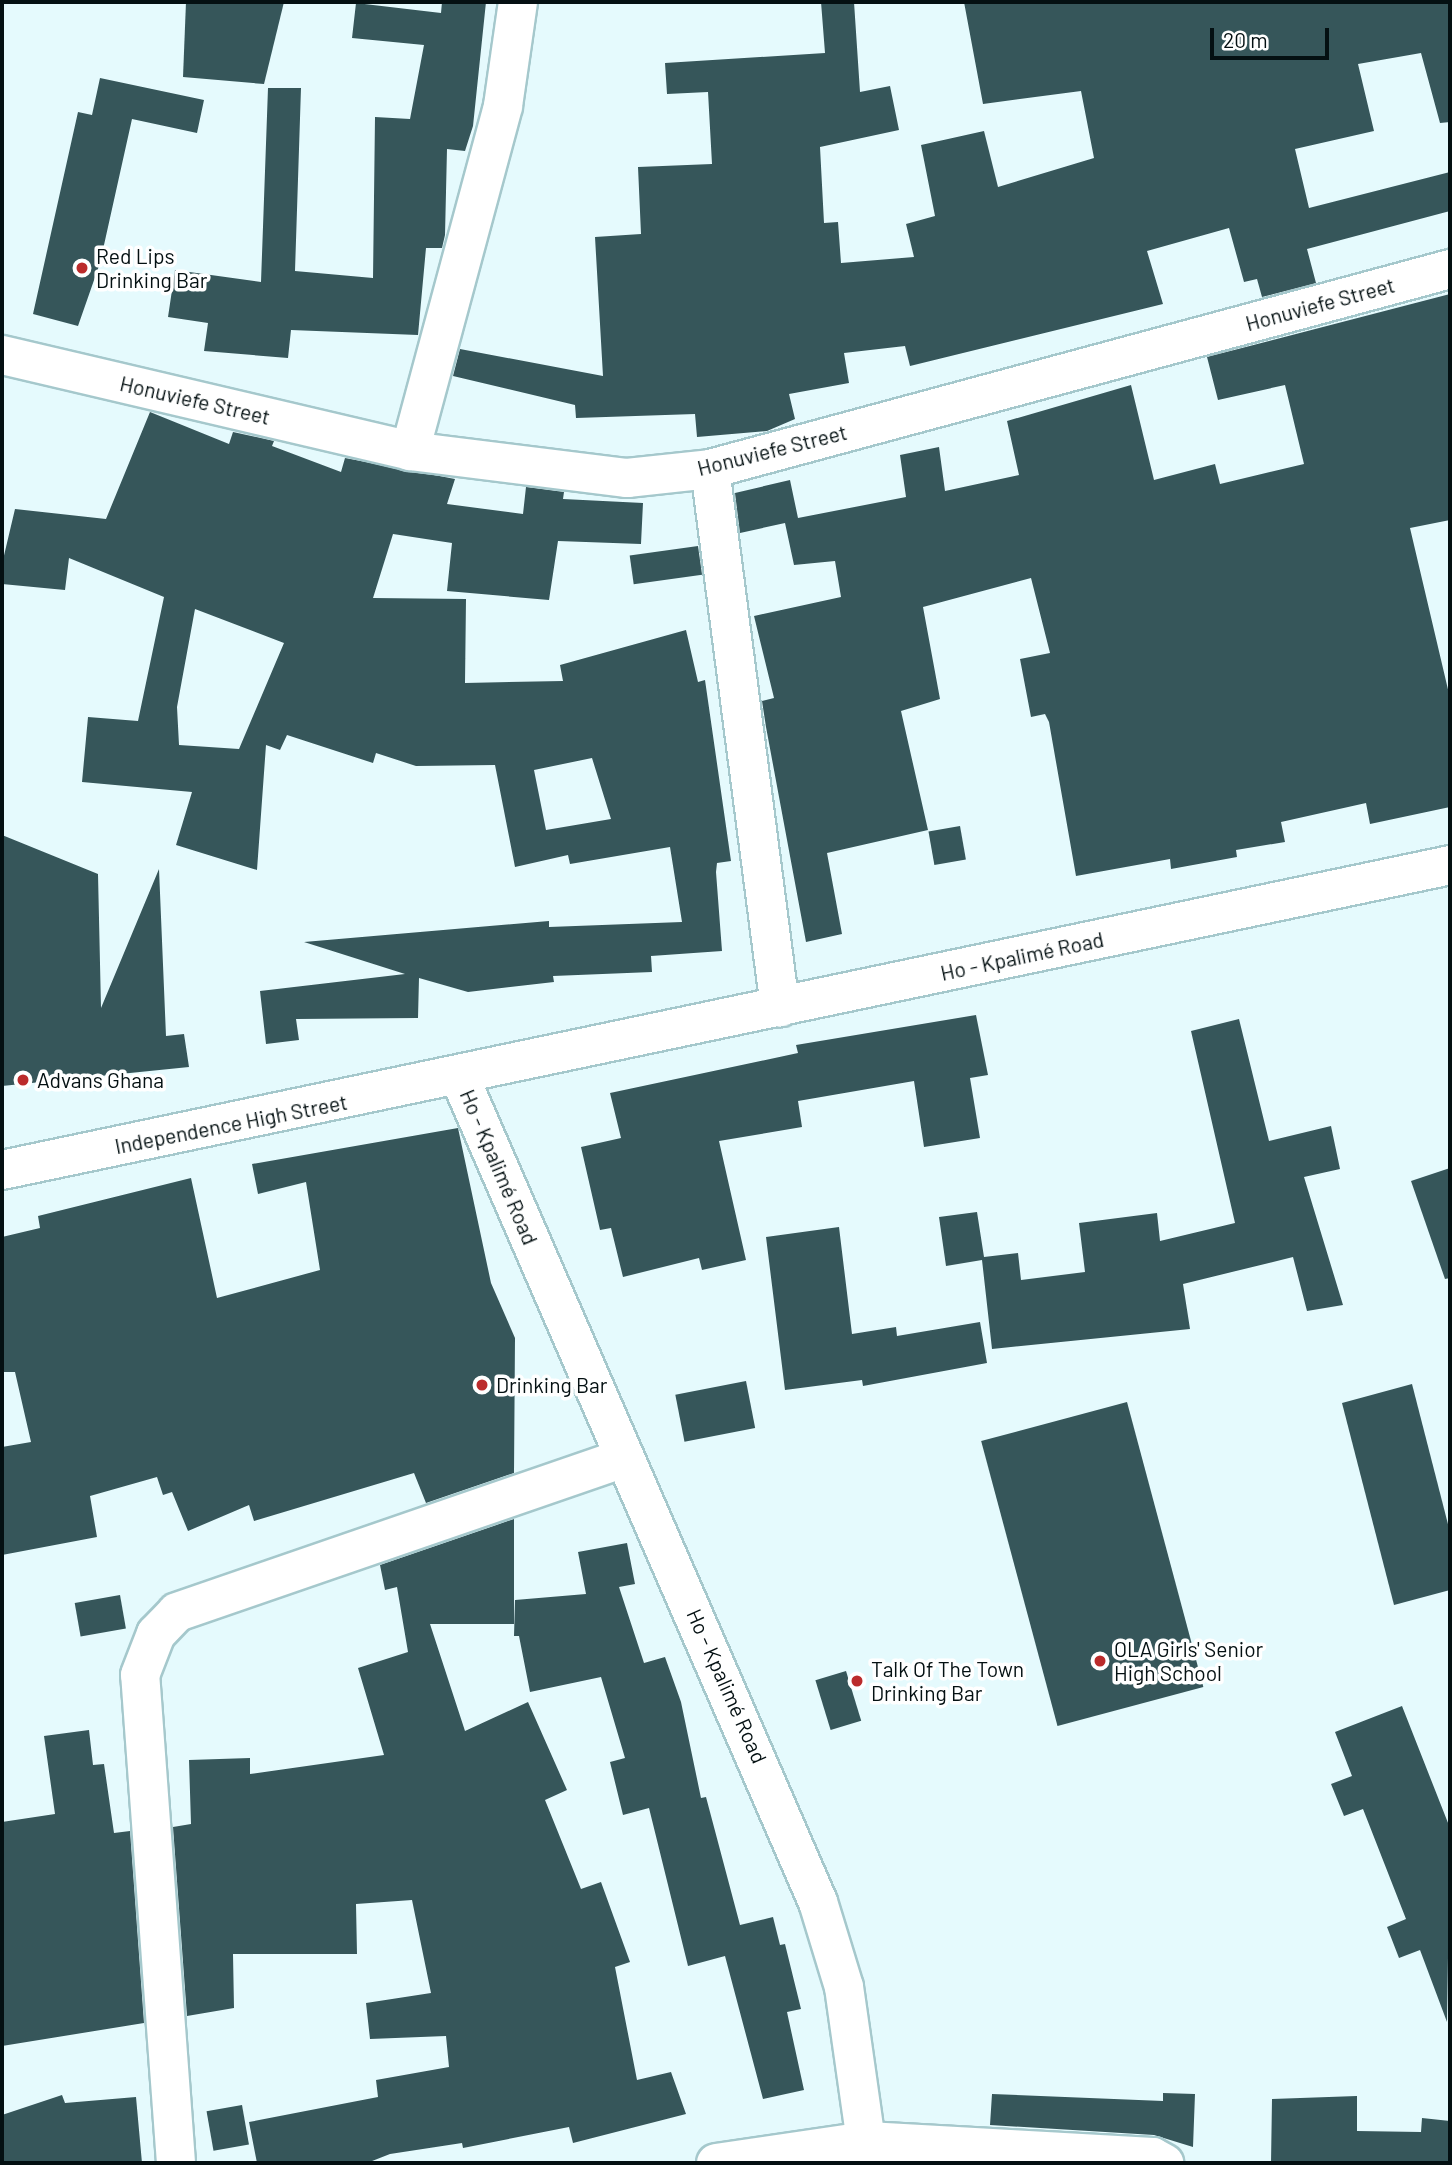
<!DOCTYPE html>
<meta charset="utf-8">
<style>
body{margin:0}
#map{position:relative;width:1452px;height:2165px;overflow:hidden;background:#e5fafd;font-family:Barlow,sans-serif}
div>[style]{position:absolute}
.building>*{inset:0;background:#36565a;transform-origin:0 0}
.roads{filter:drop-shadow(2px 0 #a5c8cc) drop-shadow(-2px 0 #a5c8cc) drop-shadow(0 2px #a5c8cc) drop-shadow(0 -2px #a5c8cc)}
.minor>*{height:38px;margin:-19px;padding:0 19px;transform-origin:19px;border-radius:19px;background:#fff}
.major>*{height:38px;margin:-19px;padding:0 19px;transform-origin:19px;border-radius:19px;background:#fff}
.dots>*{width:19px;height:19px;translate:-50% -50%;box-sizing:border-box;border:4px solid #fff;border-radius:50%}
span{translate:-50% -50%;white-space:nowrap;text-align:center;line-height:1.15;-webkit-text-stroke:7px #fff;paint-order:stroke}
.poi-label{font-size:21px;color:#041012}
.left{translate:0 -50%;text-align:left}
.street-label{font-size:21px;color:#041012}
.frame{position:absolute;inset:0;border:4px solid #041012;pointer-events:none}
.scale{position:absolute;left:1210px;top:28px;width:119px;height:32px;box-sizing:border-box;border:4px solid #041012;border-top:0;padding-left:9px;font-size:21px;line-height:24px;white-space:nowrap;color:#041012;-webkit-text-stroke:5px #fff;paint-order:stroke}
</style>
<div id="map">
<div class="building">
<i style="clip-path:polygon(186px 2px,284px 2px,264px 84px,183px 77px)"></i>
<i style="clip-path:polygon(442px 2px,486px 2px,473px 126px,465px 151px,447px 149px,445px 235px,442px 248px,426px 248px,418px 335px,291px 330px,288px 358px,204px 351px,208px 323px,168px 317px,175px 270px,261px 282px,268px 88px,301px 88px,295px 271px,373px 278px,375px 117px,410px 119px,424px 45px,352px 38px,356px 3px,441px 13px)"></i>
<i style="clip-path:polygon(821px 2px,854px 2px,860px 92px,890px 86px,899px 130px,820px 147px,824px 223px,838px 222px,841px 263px,914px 257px,906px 224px,935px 216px,921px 145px,984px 131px,998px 187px,1094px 158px,1081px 91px,983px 104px,964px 2px,1450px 2px,1450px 122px,1440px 123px,1421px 53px,1358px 64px,1374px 131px,1295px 149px,1309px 208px,1450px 172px,1450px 211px,1307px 249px,1316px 283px,1262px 297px,1257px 279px,1244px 282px,1229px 228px,1147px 251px,1163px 304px,910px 366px,905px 346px,844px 353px,849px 383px,789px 394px,795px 419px,767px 431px,697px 437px,695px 414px,576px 418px,575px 405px,453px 376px,460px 349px,603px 376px,595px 237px,641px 234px,638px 167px,712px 164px,708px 92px,667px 94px,665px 63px,825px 53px)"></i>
<i style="clip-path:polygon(100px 78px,204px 100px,197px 133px,132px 119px,100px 263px,78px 326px,33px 314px,78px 112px,92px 115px)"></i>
<i style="clip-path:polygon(1450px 294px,1450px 520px,1410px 528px,1450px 698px,1450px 807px,1370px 824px,1366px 803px,1281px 822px,1285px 842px,1236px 850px,1237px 857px,1171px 869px,1170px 859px,1076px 876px,1049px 722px,1045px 714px,1031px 717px,1020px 659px,1050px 653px,1031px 578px,923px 607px,940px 699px,901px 711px,928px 830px,827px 853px,842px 934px,806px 942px,766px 727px,762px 701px,774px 698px,754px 616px,841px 597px,835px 561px,794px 565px,785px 523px,740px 533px,735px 493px,790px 480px,798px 518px,906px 497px,900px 455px,939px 447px,945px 491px,1019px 475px,1007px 421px,1131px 385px,1154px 480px,1215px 464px,1220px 484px,1304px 464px,1285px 385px,1218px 400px,1207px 357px)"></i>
<i style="clip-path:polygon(evenodd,150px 412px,229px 444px,233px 432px,274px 441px,272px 446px,341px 472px,345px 458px,455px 479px,447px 504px,523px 514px,526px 487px,564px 492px,563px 499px,643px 503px,641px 544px,558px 541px,549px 600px,447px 591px,452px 543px,393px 534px,373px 598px,466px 599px,465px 683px,563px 681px,560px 665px,686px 630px,698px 682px,705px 680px,731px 861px,717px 863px,716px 872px,722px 951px,651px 956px,652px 972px,553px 976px,554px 982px,468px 992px,419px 978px,418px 1018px,296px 1019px,299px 1040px,266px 1044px,260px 991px,405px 974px,304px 942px,549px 921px,549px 927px,682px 922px,670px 847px,570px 864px,568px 855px,515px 867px,495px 765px,416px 766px,376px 753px,373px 763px,287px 735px,280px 750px,266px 745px,257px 870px,176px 845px,192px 792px,82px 782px,88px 717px,138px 721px,164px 597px,69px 558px,65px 590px,2px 584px,2px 564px,15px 509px,106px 519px,150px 412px,195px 609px,284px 643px,239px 749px,179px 745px,177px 707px,195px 609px,150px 412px,592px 758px,611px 819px,546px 830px,534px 770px,592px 758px)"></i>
<i style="left:698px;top:546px;width:29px;height:69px;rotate:82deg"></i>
<i style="left:960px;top:826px;width:34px;height:32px;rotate:80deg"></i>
<i style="clip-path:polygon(2px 835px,98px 874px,101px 1008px,159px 869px,166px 1036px,184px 1034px,189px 1067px,2px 1086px)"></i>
<i style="clip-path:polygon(976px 1015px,988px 1075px,970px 1078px,980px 1138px,924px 1147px,914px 1081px,798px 1101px,802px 1127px,719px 1141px,746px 1260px,702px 1270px,699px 1258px,623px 1277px,611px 1228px,600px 1230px,581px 1147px,621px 1138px,610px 1093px,798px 1053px,796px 1045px)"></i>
<i style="clip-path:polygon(1239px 1019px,1269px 1141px,1331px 1126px,1340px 1169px,1304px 1177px,1343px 1305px,1307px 1311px,1293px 1257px,1183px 1284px,1190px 1329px,992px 1349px,982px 1260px,946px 1266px,939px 1217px,977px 1212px,984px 1257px,1018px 1253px,1021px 1280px,1085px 1272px,1079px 1223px,1157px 1213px,1160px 1241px,1235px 1223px,1191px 1031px)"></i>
<i style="clip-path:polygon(458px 1128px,491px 1283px,515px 1338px,514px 1473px,426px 1503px,414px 1473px,254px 1521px,249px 1505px,188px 1531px,172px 1492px,163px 1495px,157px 1477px,90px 1496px,97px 1537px,2px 1555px,2px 1447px,31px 1442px,15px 1372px,2px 1372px,2px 1237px,40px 1228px,38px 1216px,191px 1178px,217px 1298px,320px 1270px,306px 1182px,258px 1194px,252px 1164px)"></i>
<i style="clip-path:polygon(1450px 1168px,1450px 1278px,1445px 1279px,1411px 1181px)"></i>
<i style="clip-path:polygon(839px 1227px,852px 1334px,896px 1327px,897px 1336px,980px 1322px,987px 1363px,863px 1386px,862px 1380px,785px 1390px,766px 1237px)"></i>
<i style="left:746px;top:1381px;width:48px;height:72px;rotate:79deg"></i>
<i style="clip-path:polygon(1412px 1384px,1450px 1532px,1450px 1590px,1394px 1605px,1342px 1403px)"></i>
<i style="left:1127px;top:1402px;width:295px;height:151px;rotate:75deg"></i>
<i style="clip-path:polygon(514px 1519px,514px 1624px,430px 1624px,465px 1731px,528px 1702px,567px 1790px,545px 1800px,581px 1889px,601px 1882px,630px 1962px,615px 1967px,637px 2080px,671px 2072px,686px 2114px,573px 2143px,569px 2127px,463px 2148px,462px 2143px,390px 2154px,367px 2163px,257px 2163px,249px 2122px,378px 2097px,376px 2080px,449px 2067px,446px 2036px,370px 2039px,366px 2003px,431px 1993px,412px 1900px,356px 1904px,357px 1954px,233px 1954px,234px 2008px,187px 2016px,173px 1827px,191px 1824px,189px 1760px,250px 1758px,250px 1774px,384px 1755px,358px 1668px,408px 1652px,397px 1587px,385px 1590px,380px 1565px)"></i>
<i style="clip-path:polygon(627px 1543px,635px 1584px,619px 1587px,644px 1663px,665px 1657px,681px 1702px,701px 1798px,706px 1797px,740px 1925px,773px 1917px,780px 1945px,785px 1944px,801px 2009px,787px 2012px,804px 2090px,763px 2099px,725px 1956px,688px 1966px,649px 1808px,623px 1815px,610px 1762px,625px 1758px,601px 1677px,530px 1692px,519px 1636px,514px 1636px,515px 1600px,586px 1594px,578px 1552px)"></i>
<i style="left:120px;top:1595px;width:34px;height:46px;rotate:80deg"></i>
<i style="left:846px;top:1671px;width:52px;height:32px;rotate:73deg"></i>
<i style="clip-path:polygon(1402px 1706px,1450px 1828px,1447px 2022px,1420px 1950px,1399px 1958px,1387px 1927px,1406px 1919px,1363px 1809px,1344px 1816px,1331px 1784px,1352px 1776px,1335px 1732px)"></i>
<i style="clip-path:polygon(89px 1730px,93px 1765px,104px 1764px,114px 1833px,130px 1831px,144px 2023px,2px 2046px,2px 1822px,55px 1814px,44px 1736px)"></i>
<i style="clip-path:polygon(1163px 2093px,1195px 2094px,1193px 2147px,1154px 2135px,990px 2125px,992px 2094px,1163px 2101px)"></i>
<i style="clip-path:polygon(62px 2095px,65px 2103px,136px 2097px,142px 2163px,2px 2163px,2px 2115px)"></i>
<i style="clip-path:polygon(1357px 2096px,1357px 2131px,1421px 2132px,1422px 2118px,1450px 2121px,1450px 2163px,1271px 2163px,1272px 2099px)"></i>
<i style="left:242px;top:2105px;width:40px;height:36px;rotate:80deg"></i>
</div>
<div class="roads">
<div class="minor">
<i style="left:2px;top:355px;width:419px;rotate:13.2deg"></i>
<i style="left:410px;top:451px;width:219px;rotate:7.1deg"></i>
<i style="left:627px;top:478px;width:83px;rotate:-6.2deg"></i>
<i style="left:710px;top:469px;width:767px;rotate:-15.12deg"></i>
<i style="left:410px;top:451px;width:357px;rotate:-74.9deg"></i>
<i style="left:503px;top:106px;width:105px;rotate:-81.8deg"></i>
<i style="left:710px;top:469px;width:543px;rotate:82.59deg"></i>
<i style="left:176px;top:2163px;width:489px;rotate:-94.2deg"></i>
<i style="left:140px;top:1675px;width:44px;rotate:-68.7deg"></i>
<i style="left:156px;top:1634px;width:30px;rotate:-46deg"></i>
<i style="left:177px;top:1612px;width:473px;rotate:-19deg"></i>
<i style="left:716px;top:2163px;width:153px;rotate:-8.3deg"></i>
<i style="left:867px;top:2141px;width:286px;rotate:3.2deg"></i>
<i style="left:1153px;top:2157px;width:13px;rotate:29deg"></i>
</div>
<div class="major">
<i style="left:460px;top:1078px;width:898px;rotate:66.52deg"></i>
<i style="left:818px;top:1902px;width:89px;rotate:73deg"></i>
<i style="left:844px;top:1987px;width:178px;rotate:81.9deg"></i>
<i style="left:2px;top:1170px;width:1480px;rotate:-11.89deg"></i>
</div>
</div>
<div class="dots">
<i style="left:82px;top:268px;background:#bb2b2b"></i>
<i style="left:23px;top:1080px;background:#bb2b2b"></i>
<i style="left:482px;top:1385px;background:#bb2b2b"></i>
<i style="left:1100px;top:1661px;background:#bb2b2b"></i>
<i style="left:857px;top:1681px;background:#bb2b2b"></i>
</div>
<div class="poi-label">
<span class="left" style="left:96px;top:268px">Red Lips<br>Drinking Bar</span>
<span class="left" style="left:37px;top:1080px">Advans Ghana</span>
<span class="left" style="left:496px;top:1385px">Drinking Bar</span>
<span class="left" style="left:1114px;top:1661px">OLA Girls' Senior<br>High School</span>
<span class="left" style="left:871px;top:1681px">Talk Of The Town<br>Drinking Bar</span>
</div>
<div class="street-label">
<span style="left:1320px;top:304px;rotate:-15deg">Honuviefe Street</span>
<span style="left:195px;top:400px;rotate:13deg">Honuviefe Street</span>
<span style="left:772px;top:450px;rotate:-14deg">Honuviefe Street</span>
<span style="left:1022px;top:956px;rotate:-12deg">Ho - Kpalimé Road</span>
<span style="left:231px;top:1124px;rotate:-11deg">Independence High Street</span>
<span style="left:499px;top:1167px;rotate:67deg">Ho - Kpalimé Road</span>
<span style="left:727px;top:1686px;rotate:66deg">Ho - Kpalimé Road</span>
</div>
<div class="frame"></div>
<div class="scale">20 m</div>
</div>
